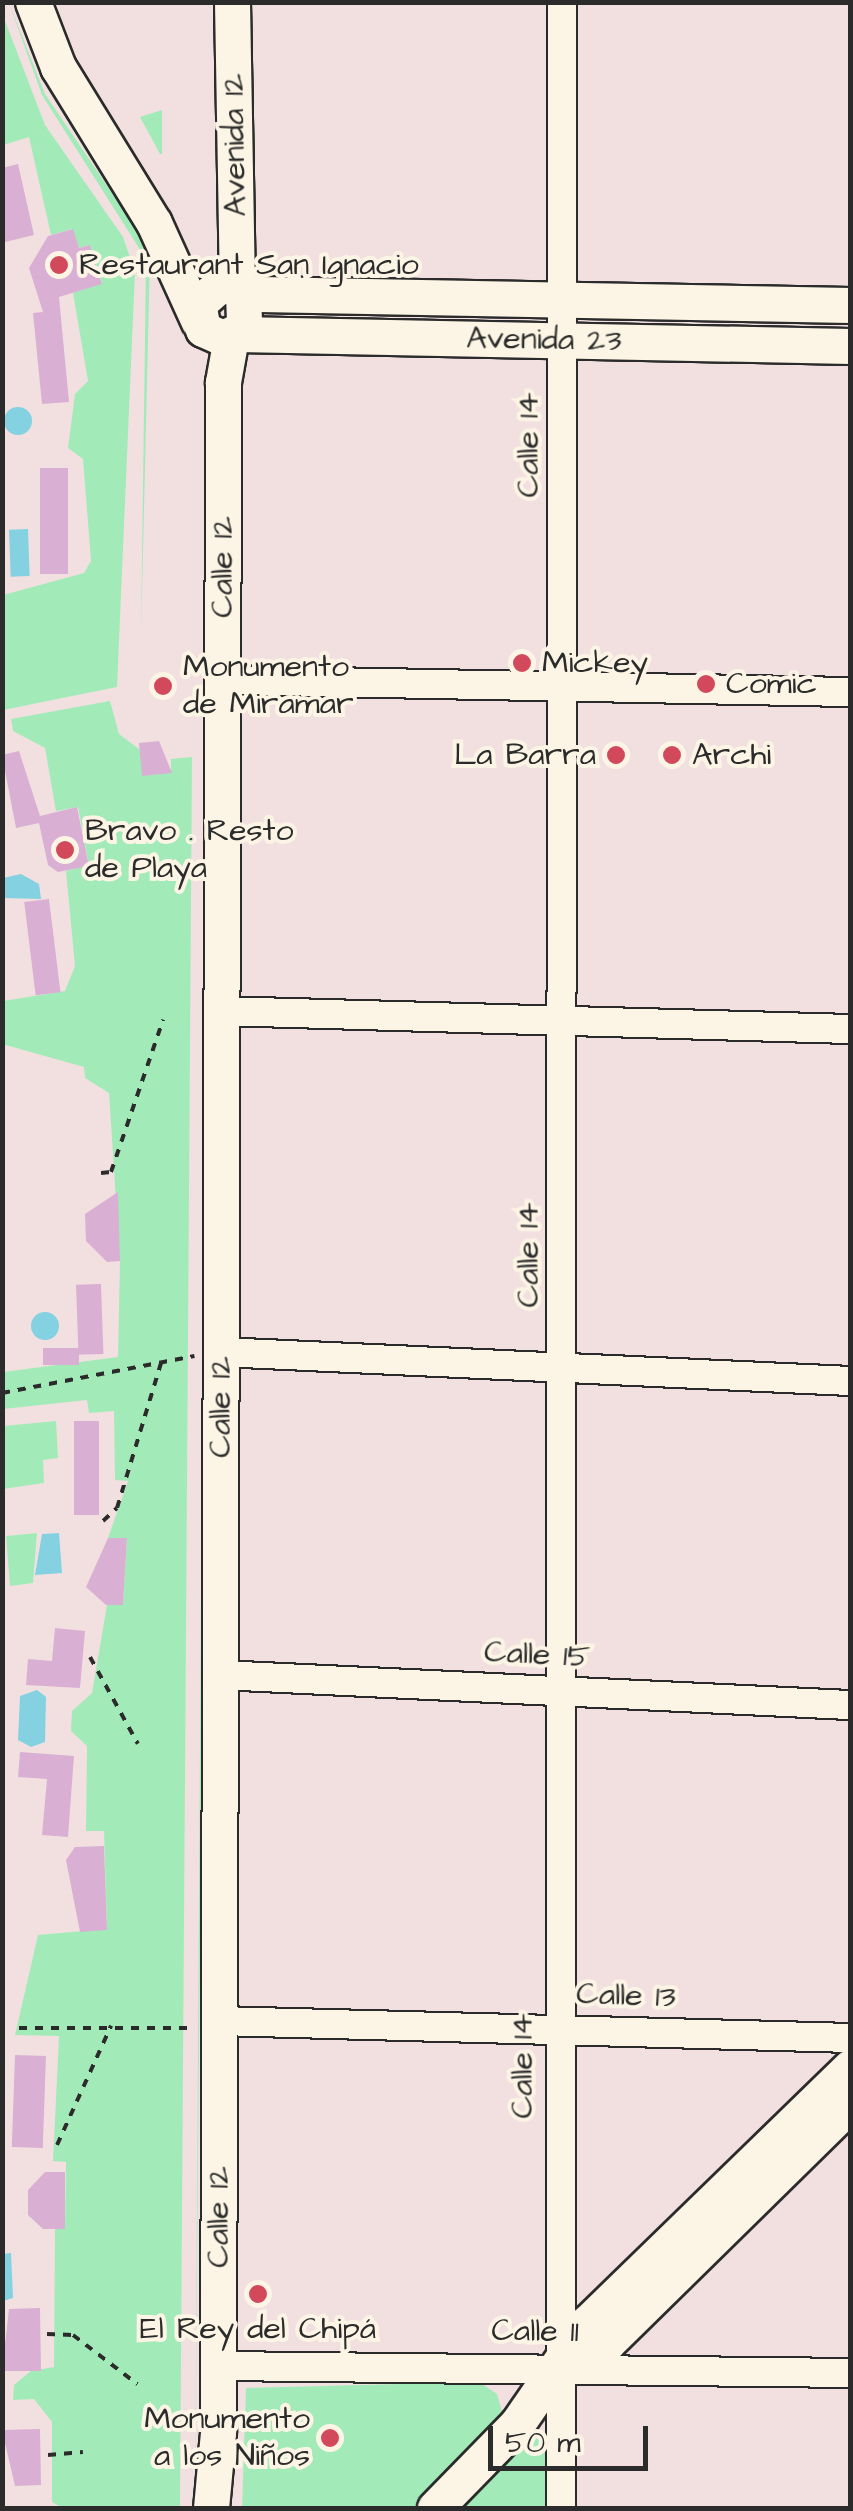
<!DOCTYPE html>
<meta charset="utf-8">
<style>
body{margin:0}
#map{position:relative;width:853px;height:2511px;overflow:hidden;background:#f2e0e0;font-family:"Architects Daughter",sans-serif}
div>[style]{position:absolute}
.green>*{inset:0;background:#a2ebb9}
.water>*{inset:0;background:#83d1e1;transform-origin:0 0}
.round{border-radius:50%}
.building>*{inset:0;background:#d9afd4;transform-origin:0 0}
.path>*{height:4px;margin-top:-2px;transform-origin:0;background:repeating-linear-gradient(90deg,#2b2b2b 0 8px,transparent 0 16px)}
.roads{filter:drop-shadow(2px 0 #2b2b2b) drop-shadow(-2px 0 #2b2b2b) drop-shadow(0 2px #2b2b2b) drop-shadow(0 -2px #2b2b2b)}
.minor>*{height:28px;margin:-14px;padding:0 14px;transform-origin:14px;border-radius:14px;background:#fcf5e5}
.major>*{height:35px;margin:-17.5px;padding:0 17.5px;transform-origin:17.5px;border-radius:17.5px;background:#fcf5e5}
.dots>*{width:28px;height:28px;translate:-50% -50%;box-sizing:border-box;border:5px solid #fcf5e5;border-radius:50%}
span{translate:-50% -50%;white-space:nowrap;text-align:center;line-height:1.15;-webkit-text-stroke:8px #fcf5e5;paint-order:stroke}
.street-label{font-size:32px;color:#2b2b2b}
.poi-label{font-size:32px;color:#2b2b2b}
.left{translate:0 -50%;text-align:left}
.right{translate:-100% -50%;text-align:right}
.frame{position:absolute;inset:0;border:5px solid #2b2b2b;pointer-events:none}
.scale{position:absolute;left:488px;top:2426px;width:160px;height:45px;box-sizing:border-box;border:5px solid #2b2b2b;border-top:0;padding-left:12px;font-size:30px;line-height:35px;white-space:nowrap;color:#2b2b2b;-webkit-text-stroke:8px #fcf5e5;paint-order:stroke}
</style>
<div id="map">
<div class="green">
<i style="clip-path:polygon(9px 3px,45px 94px,137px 230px,150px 258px,141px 636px,146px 259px,42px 95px)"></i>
<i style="clip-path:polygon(2px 13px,45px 125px,123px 237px,135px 272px,117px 687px,3px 710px,3px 595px,84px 573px,91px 561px,83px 459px,68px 448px,75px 394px,88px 381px,73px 293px,102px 283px,90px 245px,79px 248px,72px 229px,51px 235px,29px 137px,3px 145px)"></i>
<i style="clip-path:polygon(162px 110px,162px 154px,160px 154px,140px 117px)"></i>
<i style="clip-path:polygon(207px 671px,211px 671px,195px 2508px)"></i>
<i style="clip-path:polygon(110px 701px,119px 734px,171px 773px,171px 759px,192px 757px,180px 2508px,62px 2508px,52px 2502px,52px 2422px,34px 2399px,13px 2400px,14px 2385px,31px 2371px,54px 2367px,55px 2229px,65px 2228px,66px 2162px,53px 2161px,59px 2036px,15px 2035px,38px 1935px,107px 1929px,104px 1831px,86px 1831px,87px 1746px,71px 1731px,72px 1711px,92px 1693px,107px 1605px,123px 1604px,127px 1538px,108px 1538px,128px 1481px,115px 1480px,114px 1411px,89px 1413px,87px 1400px,3px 1409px,3px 1372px,118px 1357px,120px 1261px,109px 1093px,85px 1078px,84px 1067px,2px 1044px,3px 1001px,65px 991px,75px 966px,66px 871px,89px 865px,78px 807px,56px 811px,45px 748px,13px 731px,11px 719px)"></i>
<i style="clip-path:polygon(56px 1421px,58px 1458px,43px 1460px,44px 1483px,3px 1489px,3px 1426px)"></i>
<i style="clip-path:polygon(37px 1533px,33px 1583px,10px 1586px,6px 1536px)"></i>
<i style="clip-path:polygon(479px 2382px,497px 2394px,503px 2415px,419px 2508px,242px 2508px,246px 2388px)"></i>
<i style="clip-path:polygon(530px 2431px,546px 2439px,547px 2508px,449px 2508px)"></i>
</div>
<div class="water">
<i class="round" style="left:4px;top:407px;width:28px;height:28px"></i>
<i style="left:28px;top:529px;width:47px;height:19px;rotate:88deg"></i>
<i style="clip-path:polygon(21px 874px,39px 884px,41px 899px,3px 898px,3px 878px)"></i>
<i class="round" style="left:31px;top:1312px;width:28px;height:28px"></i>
<i style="clip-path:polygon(59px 1533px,62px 1573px,35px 1575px,42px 1534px)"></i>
<i style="clip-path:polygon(37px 1690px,46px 1697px,45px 1742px,31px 1747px,18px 1740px,20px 1696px)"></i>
<i style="clip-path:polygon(11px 2253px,13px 2298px,3px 2301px,3px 2254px)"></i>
</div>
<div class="building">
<i style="clip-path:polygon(18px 164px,34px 235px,5px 242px,2px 168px)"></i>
<i style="clip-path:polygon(73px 229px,79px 248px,90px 245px,102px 284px,59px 297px,69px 402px,42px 404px,33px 313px,43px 312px,29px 268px,48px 236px)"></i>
<i style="left:40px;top:468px;width:28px;height:106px"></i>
<i style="clip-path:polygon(159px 741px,172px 773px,142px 776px,139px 743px)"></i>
<i style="clip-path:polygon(19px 751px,40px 816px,77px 807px,89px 866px,58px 872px,48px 865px,39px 823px,16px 828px,2px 755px)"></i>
<i style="left:49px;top:899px;width:94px;height:25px;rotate:83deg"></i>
<i style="clip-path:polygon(118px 1192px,120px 1261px,107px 1262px,86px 1241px,85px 1214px)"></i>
<i style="left:101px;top:1284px;width:70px;height:25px;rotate:88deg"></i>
<i style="left:79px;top:1348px;width:17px;height:36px;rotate:90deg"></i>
<i style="left:74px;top:1421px;width:25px;height:94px"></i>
<i style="clip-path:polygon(108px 1538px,127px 1538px,123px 1605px,106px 1605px,86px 1587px)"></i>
<i style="clip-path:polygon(55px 1628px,85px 1631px,80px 1688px,26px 1685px,28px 1659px,52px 1661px)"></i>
<i style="clip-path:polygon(20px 1752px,74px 1756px,68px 1837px,42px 1835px,47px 1779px,18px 1777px)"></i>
<i style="clip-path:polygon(104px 1846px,107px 1930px,80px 1932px,66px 1860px,75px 1847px)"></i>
<i style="left:15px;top:2055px;width:31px;height:92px;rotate:2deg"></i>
<i style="clip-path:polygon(45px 2172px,65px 2172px,65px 2229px,43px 2229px,28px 2215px,28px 2190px)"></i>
<i style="clip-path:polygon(40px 2308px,41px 2371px,2px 2371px,9px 2309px)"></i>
<i style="clip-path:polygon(40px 2429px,41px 2485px,15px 2486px,2px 2430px)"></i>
</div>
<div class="path">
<i style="left:101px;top:1173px;width:10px;rotate:-6deg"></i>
<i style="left:111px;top:1172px;width:161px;rotate:-71.1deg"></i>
<i style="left:2px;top:1393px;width:196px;rotate:-10.9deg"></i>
<i style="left:103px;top:1521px;width:19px;rotate:-43deg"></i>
<i style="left:117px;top:1508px;width:155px;rotate:-73.1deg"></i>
<i style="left:90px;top:1657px;width:99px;rotate:61.1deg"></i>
<i style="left:19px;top:2028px;width:171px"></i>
<i style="left:57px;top:2145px;width:131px;rotate:-65.6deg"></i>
<i style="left:47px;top:2334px;width:26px;rotate:2deg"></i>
<i style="left:73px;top:2335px;width:81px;rotate:37.4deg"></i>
<i style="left:48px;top:2455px;width:35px;rotate:-5deg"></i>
</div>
<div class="roads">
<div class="minor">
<i style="left:223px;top:680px;width:627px;rotate:1.1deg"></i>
<i style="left:221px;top:1011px;width:629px;rotate:1.64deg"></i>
<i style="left:221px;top:1352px;width:630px;rotate:2.64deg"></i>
<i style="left:220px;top:1675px;width:631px;rotate:2.73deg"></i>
<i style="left:219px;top:2021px;width:631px;rotate:1.54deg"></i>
<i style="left:218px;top:2366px;width:632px;rotate:0.63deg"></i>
<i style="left:561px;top:2508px;width:2506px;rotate:-89.98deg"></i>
</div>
<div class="major">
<i style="left:33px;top:2px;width:70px;rotate:69deg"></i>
<i style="left:58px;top:67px;width:183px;rotate:58.4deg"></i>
<i style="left:154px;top:223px;width:107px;rotate:65.6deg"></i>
<i style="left:232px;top:2px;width:286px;rotate:89deg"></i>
<i style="left:243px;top:293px;width:35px;rotate:88deg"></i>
<i style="left:244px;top:328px;width:23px;rotate:155deg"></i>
<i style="left:223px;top:338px;width:22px;rotate:-156deg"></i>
<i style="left:203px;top:329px;width:25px;rotate:-101deg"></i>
<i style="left:198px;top:304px;width:30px;rotate:-41deg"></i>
<i style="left:221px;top:284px;width:39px;rotate:15deg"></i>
<i style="left:259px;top:294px;width:591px;rotate:1.07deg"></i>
<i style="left:237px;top:334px;width:613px;rotate:1.12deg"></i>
<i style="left:562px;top:2367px;width:51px;rotate:-28.1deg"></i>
<i style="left:607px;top:2343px;width:341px;rotate:-44.5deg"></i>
<i style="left:211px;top:2508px;width:76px;rotate:-84.7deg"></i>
<i style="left:218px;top:2432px;width:2050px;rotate:-89.86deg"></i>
<i style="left:223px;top:382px;width:46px;rotate:-79.9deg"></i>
<i style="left:435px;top:2508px;width:117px;rotate:-45.7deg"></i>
<i style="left:517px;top:2424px;width:123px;rotate:-55.3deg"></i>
<i style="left:587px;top:2323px;width:367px;rotate:-44.2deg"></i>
</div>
</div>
<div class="dots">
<i style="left:59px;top:265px;background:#d1495b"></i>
<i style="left:522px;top:663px;background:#d1495b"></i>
<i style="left:706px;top:684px;background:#d1495b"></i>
<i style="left:163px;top:686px;background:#d1495b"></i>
<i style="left:616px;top:755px;background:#d1495b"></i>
<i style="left:672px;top:755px;background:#d1495b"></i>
<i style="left:65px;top:850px;background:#d1495b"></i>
<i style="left:258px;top:2294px;background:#d1495b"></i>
<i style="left:330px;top:2438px;background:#d1495b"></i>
</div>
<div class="street-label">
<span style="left:235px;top:145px;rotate:-91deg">Avenida 12</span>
<span style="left:544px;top:340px;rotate:1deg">Avenida 23</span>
<span style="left:529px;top:445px;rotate:-90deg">Calle 14</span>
<span style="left:223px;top:567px;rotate:-90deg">Calle 12</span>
<span style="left:529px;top:1255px;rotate:-90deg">Calle 14</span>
<span style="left:221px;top:1407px;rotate:-90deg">Calle 12</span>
<span style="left:537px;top:1655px;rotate:3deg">Calle 15</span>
<span style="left:626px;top:1996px;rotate:2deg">Calle 13</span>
<span style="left:523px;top:2066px;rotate:-90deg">Calle 14</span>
<span style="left:219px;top:2217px;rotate:-90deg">Calle 12</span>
<span style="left:535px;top:2332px;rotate:1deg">Calle 11</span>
</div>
<div class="poi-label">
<span class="left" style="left:79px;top:265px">Restaurant San Ignacio</span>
<span class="left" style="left:542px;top:663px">Mickey</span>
<span class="left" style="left:183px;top:686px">Monumento<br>de Miramar</span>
<span class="left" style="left:726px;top:684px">Comic</span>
<span class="right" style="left:596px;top:755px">La Barra</span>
<span class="left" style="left:692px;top:755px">Archi</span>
<span class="left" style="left:85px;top:850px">Bravo . Resto<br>de Playa</span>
<span style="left:258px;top:2329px">El Rey del Chipá</span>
<span class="right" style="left:310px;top:2438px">Monumento<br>a los Niños</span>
</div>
<div class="frame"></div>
<div class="scale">50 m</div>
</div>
